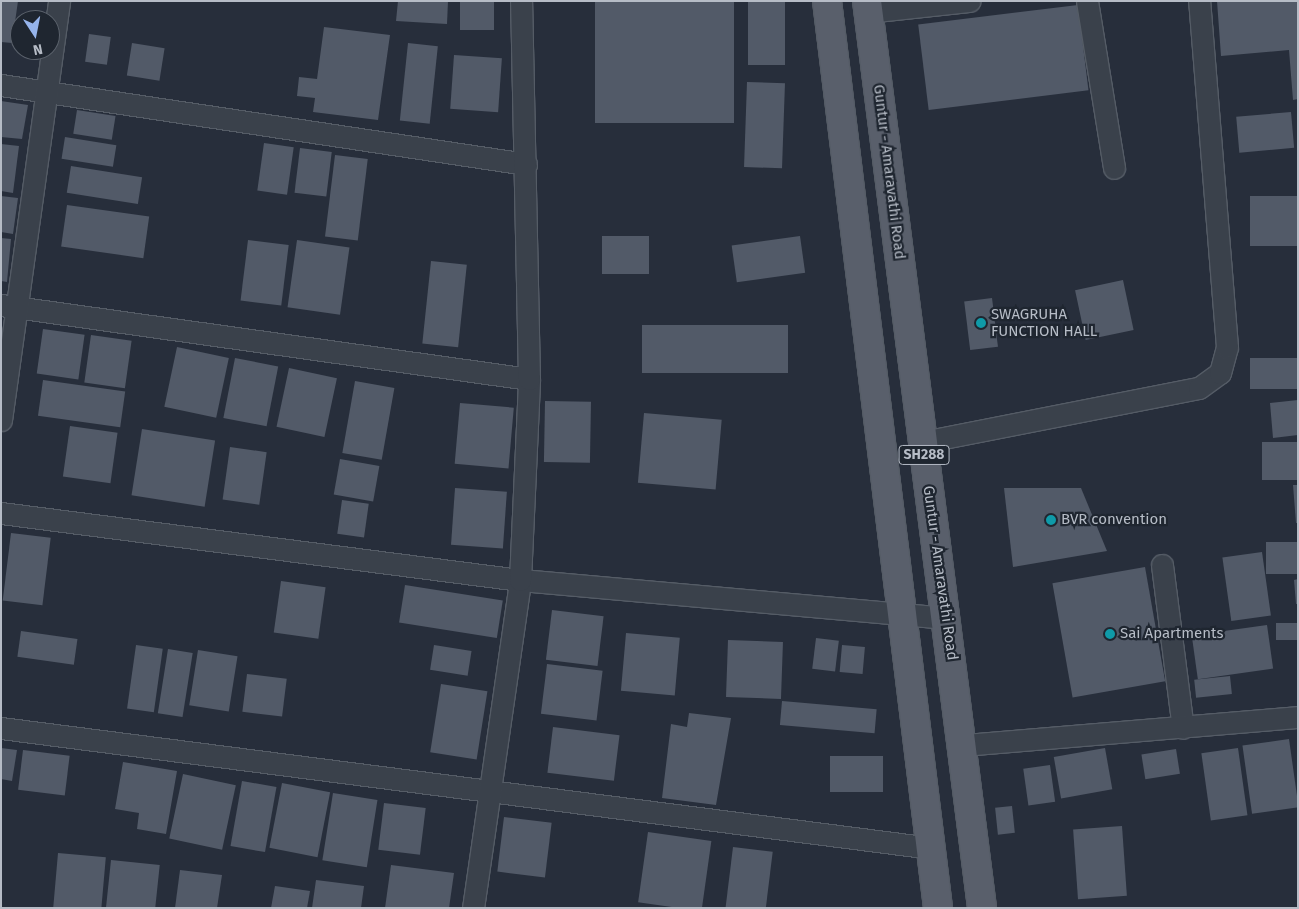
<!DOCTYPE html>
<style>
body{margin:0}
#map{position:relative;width:1299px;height:909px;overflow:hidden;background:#272e3b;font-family:"Fira Sans",sans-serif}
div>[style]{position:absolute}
.building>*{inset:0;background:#525a68;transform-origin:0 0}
.roads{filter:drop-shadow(1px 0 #555c66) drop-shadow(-1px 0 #555c66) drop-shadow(0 1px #555c66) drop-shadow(0 -1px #555c66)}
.street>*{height:21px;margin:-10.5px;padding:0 10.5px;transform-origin:10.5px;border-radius:10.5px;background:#3a414b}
.primary>*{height:28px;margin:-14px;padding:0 14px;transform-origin:14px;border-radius:14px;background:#595f6b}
.dots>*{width:14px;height:14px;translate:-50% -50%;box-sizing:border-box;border:2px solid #1f2630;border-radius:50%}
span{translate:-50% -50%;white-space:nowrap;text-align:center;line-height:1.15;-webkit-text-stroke:4.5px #1f2630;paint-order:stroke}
.shield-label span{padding:1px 4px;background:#1f2630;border:1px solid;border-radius:4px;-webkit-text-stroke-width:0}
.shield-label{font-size:14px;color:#b6bcc6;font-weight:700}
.street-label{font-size:15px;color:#b6bcc6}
.poi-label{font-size:15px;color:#b6bcc6}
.left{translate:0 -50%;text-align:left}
.frame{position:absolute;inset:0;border:2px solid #b6bcc6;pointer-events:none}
.north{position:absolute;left:10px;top:10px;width:50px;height:50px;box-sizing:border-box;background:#1f2630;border:1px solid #5b626c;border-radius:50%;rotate:169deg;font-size:14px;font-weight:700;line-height:20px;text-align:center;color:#b6bcc6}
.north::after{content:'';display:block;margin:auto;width:18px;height:22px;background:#96b4eb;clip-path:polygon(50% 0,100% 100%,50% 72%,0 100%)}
</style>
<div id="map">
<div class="building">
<i style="clip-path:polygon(1px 1px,18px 1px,12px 43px,1px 42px)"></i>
<i style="clip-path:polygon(398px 1px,448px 1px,447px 24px,396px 21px)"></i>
<i style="left:460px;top:1px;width:34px;height:29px"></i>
<i style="left:595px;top:1px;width:139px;height:122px"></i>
<i style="left:748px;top:1px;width:37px;height:64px"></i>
<i style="clip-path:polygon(1217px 1px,1298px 1px,1298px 99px,1293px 100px,1289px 50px,1221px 56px)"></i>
<i style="left:1078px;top:5px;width:86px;height:161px;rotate:83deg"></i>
<i style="clip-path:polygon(324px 27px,390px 35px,378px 120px,313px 112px,315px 98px,297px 96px,299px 77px,317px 79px)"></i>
<i style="left:89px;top:34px;width:22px;height:28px;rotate:8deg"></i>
<i style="left:132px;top:43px;width:33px;height:33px;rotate:9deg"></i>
<i style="left:408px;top:43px;width:30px;height:78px;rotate:6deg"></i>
<i style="left:454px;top:55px;width:48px;height:54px;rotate:4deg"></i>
<i style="left:747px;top:82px;width:38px;height:85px;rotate:2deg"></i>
<i style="clip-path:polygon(1px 101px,28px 105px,22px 139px,1px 137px)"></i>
<i style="left:77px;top:110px;width:39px;height:24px;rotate:9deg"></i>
<i style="left:1291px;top:112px;width:36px;height:55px;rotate:85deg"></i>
<i style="left:65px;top:137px;width:52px;height:22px;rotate:9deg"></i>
<i style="left:264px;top:143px;width:30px;height:48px;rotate:8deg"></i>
<i style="clip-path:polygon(1px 144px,19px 146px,13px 193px,1px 191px)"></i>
<i style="left:300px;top:148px;width:32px;height:45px;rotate:7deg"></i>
<i style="left:335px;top:155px;width:33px;height:82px;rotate:7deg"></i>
<i style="left:71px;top:166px;width:72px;height:27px;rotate:9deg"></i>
<i style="clip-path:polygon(1px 196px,18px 198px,13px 234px,1px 232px)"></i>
<i style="left:1298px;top:196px;width:50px;height:48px;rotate:90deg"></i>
<i style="left:67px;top:205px;width:83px;height:42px;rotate:8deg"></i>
<i style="left:602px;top:236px;width:47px;height:38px"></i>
<i style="left:800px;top:236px;width:37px;height:69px;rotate:82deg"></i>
<i style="clip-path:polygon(1px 238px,11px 239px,7px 282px,1px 281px)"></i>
<i style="left:248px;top:240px;width:41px;height:61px;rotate:7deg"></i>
<i style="left:297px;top:240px;width:53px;height:68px;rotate:8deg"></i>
<i style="left:431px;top:261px;width:36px;height:83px;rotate:6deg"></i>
<i style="left:1123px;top:280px;width:51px;height:49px;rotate:78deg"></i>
<i style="left:992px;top:298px;width:49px;height:28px;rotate:83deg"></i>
<i style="left:642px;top:325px;width:146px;height:48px"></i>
<i style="left:43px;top:329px;width:42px;height:45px;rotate:8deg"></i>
<i style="left:91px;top:335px;width:41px;height:48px;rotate:8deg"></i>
<i style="left:177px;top:347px;width:53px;height:61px;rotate:12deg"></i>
<i style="left:235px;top:358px;width:44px;height:61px;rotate:11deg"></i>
<i style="left:1298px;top:358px;width:31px;height:48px;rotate:90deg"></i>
<i style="left:289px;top:368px;width:49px;height:60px;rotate:12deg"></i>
<i style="left:43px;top:380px;width:83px;height:36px;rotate:8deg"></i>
<i style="left:355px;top:381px;width:40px;height:73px;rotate:10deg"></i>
<i style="clip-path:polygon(1298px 400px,1298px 435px,1273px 438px,1270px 403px)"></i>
<i style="left:545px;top:401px;width:46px;height:61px;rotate:1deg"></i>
<i style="left:460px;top:403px;width:54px;height:61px;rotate:5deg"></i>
<i style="left:644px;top:413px;width:78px;height:70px;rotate:5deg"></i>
<i style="left:70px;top:426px;width:48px;height:51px;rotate:8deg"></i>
<i style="left:142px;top:429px;width:74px;height:67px;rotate:9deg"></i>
<i style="left:1298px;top:442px;width:38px;height:36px;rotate:90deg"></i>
<i style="left:230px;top:447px;width:37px;height:53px;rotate:8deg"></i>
<i style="left:340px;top:459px;width:40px;height:36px;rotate:10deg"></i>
<i style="clip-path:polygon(1293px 485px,1298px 485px,1298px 523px,1296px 523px)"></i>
<i style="left:455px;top:488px;width:52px;height:57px;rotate:4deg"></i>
<i style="clip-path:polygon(1004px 488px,1081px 488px,1107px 551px,1013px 567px)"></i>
<i style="left:342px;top:500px;width:27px;height:34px;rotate:8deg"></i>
<i style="left:11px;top:533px;width:40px;height:68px;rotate:7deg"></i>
<i style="left:1298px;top:542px;width:32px;height:32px;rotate:90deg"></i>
<i style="left:1262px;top:552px;width:64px;height:40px;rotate:82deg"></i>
<i style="left:1145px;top:567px;width:116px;height:94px;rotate:80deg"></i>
<i style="clip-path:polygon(1298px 579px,1298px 604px,1296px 604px,1294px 580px)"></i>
<i style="left:281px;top:581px;width:45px;height:52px;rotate:8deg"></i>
<i style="left:405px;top:585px;width:99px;height:38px;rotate:9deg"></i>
<i style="left:552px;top:610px;width:52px;height:50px;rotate:7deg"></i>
<i style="left:1298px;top:623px;width:17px;height:22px;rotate:90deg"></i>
<i style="left:1267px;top:625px;width:44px;height:76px;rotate:82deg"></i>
<i style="left:21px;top:631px;width:57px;height:26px;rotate:8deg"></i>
<i style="left:626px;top:633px;width:54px;height:58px;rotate:5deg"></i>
<i style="left:816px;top:638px;width:23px;height:31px;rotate:7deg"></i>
<i style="left:728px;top:640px;width:55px;height:57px;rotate:2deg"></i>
<i style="left:136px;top:645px;width:27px;height:64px;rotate:8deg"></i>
<i style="left:434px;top:645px;width:38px;height:25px;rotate:9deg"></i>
<i style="left:842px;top:645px;width:23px;height:27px;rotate:5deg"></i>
<i style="left:168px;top:649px;width:25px;height:65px;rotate:9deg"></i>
<i style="left:198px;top:650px;width:40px;height:56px;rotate:9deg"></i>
<i style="left:547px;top:664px;width:56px;height:50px;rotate:7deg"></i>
<i style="left:247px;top:674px;width:40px;height:38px;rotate:7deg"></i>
<i style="left:1230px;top:676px;width:18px;height:36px;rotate:84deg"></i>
<i style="left:441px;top:684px;width:47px;height:69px;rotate:9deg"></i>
<i style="left:782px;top:701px;width:95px;height:24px;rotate:5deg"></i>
<i style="clip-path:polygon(689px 713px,731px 718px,716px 805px,662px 798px,671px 724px,687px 727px)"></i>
<i style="left:553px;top:727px;width:67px;height:46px;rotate:7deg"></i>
<i style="left:1289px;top:739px;width:69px;height:47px;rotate:82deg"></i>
<i style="clip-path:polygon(1px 748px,17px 750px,12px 781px,1px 779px)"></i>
<i style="left:1105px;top:748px;width:42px;height:52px;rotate:80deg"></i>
<i style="left:1238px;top:748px;width:68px;height:37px;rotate:82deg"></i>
<i style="left:1176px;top:749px;width:25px;height:35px;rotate:81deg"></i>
<i style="left:23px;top:750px;width:47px;height:40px;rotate:7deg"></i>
<i style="left:830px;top:756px;width:53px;height:36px"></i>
<i style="clip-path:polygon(123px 762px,177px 771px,166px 834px,137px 829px,139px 813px,115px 809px)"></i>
<i style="left:1050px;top:765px;width:37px;height:27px;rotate:82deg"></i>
<i style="left:183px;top:774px;width:54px;height:66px;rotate:12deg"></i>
<i style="left:242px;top:781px;width:35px;height:66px;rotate:10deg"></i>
<i style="left:282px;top:783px;width:49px;height:66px;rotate:11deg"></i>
<i style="left:333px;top:793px;width:45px;height:68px;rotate:9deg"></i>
<i style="left:384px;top:803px;width:42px;height:47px;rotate:7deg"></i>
<i style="left:1012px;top:806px;width:27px;height:17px;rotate:84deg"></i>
<i style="left:504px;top:817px;width:48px;height:55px;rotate:7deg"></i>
<i style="left:1122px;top:826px;width:70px;height:49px;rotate:86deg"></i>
<i style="left:648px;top:832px;width:64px;height:71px;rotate:8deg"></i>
<i style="left:733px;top:847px;width:40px;height:62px;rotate:7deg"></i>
<i style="left:58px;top:853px;width:48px;height:55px;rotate:5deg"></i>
<i style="left:111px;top:860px;width:49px;height:48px;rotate:6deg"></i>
<i style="clip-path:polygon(391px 865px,454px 873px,449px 908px,385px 908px)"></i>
<i style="clip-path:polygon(180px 870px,222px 875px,217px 908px,175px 908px)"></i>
<i style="clip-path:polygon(316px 880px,364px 886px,361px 908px,312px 908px)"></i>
<i style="clip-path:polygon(275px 886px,310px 891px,307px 908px,271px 908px)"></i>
</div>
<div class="roads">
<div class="street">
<i style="left:1087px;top:1px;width:169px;rotate:80.8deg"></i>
<i style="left:868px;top:12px;width:102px;rotate:-6.2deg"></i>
<i style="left:1px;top:85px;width:531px;rotate:8.56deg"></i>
<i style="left:1px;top:305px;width:533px;rotate:7.98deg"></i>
<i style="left:1px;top:420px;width:423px;rotate:-82.1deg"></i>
<i style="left:923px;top:442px;width:281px;rotate:-11.1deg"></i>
<i style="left:1199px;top:388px;width:26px;rotate:-36deg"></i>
<i style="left:1220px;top:373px;width:27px;rotate:-75deg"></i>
<i style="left:1227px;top:347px;width:347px;rotate:-94.6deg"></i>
<i style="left:1px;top:513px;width:523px;rotate:7.36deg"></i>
<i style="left:520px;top:580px;width:429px;rotate:5.1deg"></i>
<i style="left:1162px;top:565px;width:164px;rotate:82.7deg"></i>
<i style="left:1px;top:728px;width:938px;rotate:7.35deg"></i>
<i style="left:964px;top:745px;width:335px;rotate:-4.8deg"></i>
<i style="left:473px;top:908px;width:331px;rotate:-81.8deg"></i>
<i style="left:520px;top:580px;width:201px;rotate:-87.4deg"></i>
<i style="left:529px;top:379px;width:378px;rotate:-91.2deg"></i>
</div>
<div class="primary">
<i style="left:827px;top:1px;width:914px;rotate:83.02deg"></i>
<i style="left:867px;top:1px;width:914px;rotate:82.77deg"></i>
</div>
</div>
<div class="dots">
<i style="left:981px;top:323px;background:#0f9aa8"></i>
<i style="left:1051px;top:520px;background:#0f9aa8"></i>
<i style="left:1110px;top:634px;background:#0f9aa8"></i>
</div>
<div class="shield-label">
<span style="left:924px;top:455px">SH288</span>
</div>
<div class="street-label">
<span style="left:889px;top:172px;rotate:83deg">Guntur - Amaravathi Road</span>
<span style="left:940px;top:573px;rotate:82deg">Guntur - Amaravathi Road</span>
</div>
<div class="poi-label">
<span class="left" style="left:991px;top:323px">SWAGRUHA<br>FUNCTION HALL</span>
<span class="left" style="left:1061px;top:520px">BVR convention</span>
<span class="left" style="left:1120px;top:634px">Sai Apartments</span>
</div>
<div class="frame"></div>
<div class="north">N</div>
</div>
